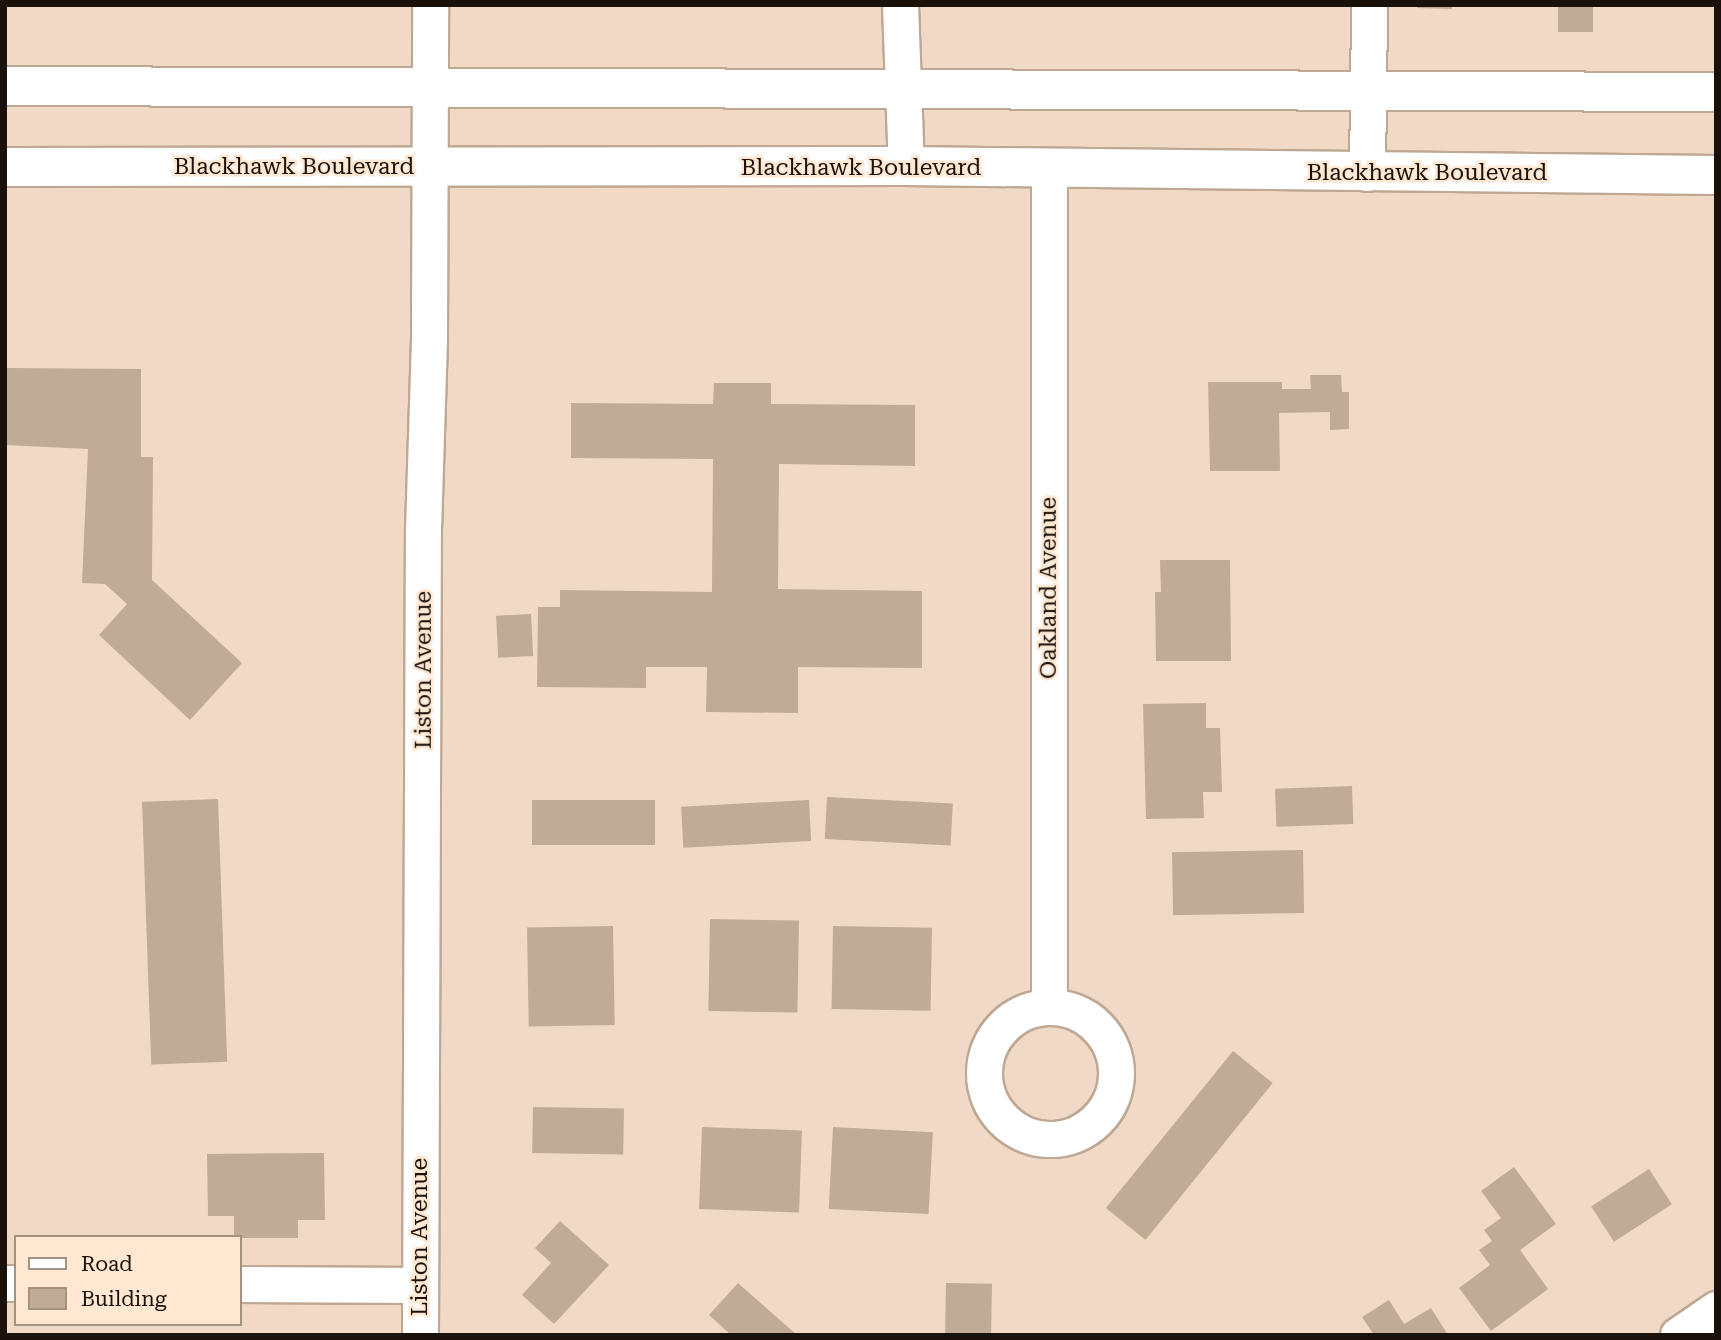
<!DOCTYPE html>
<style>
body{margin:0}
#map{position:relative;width:1721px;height:1340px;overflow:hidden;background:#f1dac5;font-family:"Roboto Serif",serif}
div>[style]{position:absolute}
.building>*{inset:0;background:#c0ab96;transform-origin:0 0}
.roads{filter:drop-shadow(2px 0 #bea894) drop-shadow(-2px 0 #bea894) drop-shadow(0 2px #bea894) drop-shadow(0 -2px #bea894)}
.minor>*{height:35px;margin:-17.5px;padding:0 17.5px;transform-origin:17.5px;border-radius:17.5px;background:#fff}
.minor>.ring{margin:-17.5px;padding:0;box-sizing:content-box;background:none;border:35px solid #fff;border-radius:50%}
.major>*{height:38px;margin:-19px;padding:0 19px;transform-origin:19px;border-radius:19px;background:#fff}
span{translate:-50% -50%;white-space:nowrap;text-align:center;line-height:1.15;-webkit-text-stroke:5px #ffe7d2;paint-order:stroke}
.street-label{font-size:23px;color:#1a120a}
.frame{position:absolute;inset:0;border:7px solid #1a120a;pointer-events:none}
.legend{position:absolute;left:14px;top:1235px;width:228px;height:91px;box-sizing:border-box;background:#ffe7d2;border:2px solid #a39282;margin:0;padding:9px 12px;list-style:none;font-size:21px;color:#1a120a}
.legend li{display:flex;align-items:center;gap:14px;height:35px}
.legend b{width:35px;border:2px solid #a39282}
</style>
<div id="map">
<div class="building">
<i style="clip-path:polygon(1417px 5px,1452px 5px,1452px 9px,1417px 8px)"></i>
<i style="left:1558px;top:5px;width:35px;height:27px"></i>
<i style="clip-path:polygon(5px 368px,141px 369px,141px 457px,153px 457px,152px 580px,242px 663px,190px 720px,99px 635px,127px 604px,105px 584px,82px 583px,88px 449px,5px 445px)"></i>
<i style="clip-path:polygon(1310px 375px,1341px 375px,1342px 392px,1349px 392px,1349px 429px,1330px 430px,1330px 412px,1279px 413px,1280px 471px,1210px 471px,1208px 382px,1282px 382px,1282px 389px,1311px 389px)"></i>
<i style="clip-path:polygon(714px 383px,771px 383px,771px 404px,915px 405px,915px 466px,779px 464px,778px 589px,922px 591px,922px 668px,798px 667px,798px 713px,706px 712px,707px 667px,646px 667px,646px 688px,537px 687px,538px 607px,560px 607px,560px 590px,712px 592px,713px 459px,571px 458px,571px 403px,713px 404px)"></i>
<i style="clip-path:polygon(1160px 560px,1230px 560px,1231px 661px,1156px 661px,1155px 592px,1161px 592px)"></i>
<i style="left:531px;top:614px;width:42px;height:35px;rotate:87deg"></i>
<i style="clip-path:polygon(1206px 703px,1206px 728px,1220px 728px,1222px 792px,1203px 792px,1204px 818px,1146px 819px,1143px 704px)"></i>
<i style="left:1352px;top:786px;width:38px;height:77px;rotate:88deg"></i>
<i style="left:827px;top:797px;width:126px;height:42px;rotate:3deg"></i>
<i style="left:218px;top:799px;width:263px;height:76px;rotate:88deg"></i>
<i style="left:655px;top:800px;width:45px;height:123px;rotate:90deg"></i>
<i style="left:809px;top:800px;width:41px;height:128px;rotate:87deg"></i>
<i style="left:1303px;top:850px;width:63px;height:131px;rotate:89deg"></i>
<i style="left:710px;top:919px;width:89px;height:92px;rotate:1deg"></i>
<i style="left:613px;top:926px;width:99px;height:86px;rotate:89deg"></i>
<i style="left:833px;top:926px;width:99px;height:83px;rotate:1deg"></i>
<i style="left:1233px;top:1051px;width:51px;height:202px;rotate:39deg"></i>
<i style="left:533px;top:1107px;width:91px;height:46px;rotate:1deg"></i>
<i style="left:702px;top:1127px;width:100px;height:82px;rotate:2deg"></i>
<i style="left:833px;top:1127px;width:100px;height:82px;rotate:3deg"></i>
<i style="clip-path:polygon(324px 1153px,325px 1220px,298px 1220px,298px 1238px,240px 1238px,234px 1237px,234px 1216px,208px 1216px,207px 1154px)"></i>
<i style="clip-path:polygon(1514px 1167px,1556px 1224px,1520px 1250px,1548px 1289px,1491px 1331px,1459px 1288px,1490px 1265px,1479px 1250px,1492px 1241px,1484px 1230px,1501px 1218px,1481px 1191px)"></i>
<i style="left:1649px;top:1169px;width:42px;height:69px;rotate:57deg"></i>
<i style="clip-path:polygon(560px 1221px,609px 1265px,554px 1324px,522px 1295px,551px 1263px,535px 1248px)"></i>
<i style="clip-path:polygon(738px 1283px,797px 1335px,731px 1335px,709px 1315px)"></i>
<i style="left:946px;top:1283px;width:46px;height:52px;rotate:1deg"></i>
<i style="clip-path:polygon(1389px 1300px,1404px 1324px,1431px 1308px,1448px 1335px,1374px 1335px,1362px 1317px)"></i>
</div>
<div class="roads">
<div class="minor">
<i style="left:900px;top:5px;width:161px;rotate:87.9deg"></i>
<i style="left:1367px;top:173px;width:168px;rotate:-89.3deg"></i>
<i class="ring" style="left:984px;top:1007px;width:97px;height:97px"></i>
<i style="left:1049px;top:1007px;width:837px;rotate:-90deg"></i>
<i style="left:5px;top:1283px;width:11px"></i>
<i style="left:240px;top:1284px;width:180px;rotate:0.3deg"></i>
<i style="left:420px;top:1335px;width:805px;rotate:-89.79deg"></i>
<i style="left:423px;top:530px;width:191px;rotate:-88.2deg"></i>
<i style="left:429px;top:339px;width:334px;rotate:-89.8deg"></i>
<i style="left:1678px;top:1335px;width:46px;rotate:-34.4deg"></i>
</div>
<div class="major">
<i style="left:5px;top:86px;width:1711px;rotate:0.2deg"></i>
<i style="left:5px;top:167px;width:901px;rotate:-0.06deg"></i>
<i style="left:906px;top:166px;width:810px;rotate:0.64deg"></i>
</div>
</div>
<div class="street-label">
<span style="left:294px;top:167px">Blackhawk Boulevard</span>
<span style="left:861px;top:168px">Blackhawk Boulevard</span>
<span style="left:1427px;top:173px">Blackhawk Boulevard</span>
<span style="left:1049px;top:588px;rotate:-90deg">Oakland Avenue</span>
<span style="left:424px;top:670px;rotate:-90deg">Liston Avenue</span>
<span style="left:420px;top:1237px;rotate:-90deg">Liston Avenue</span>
</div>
<div class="frame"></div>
<ul class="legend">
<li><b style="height:9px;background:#fff"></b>Road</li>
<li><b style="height:19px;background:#c0ab96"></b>Building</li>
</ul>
</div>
